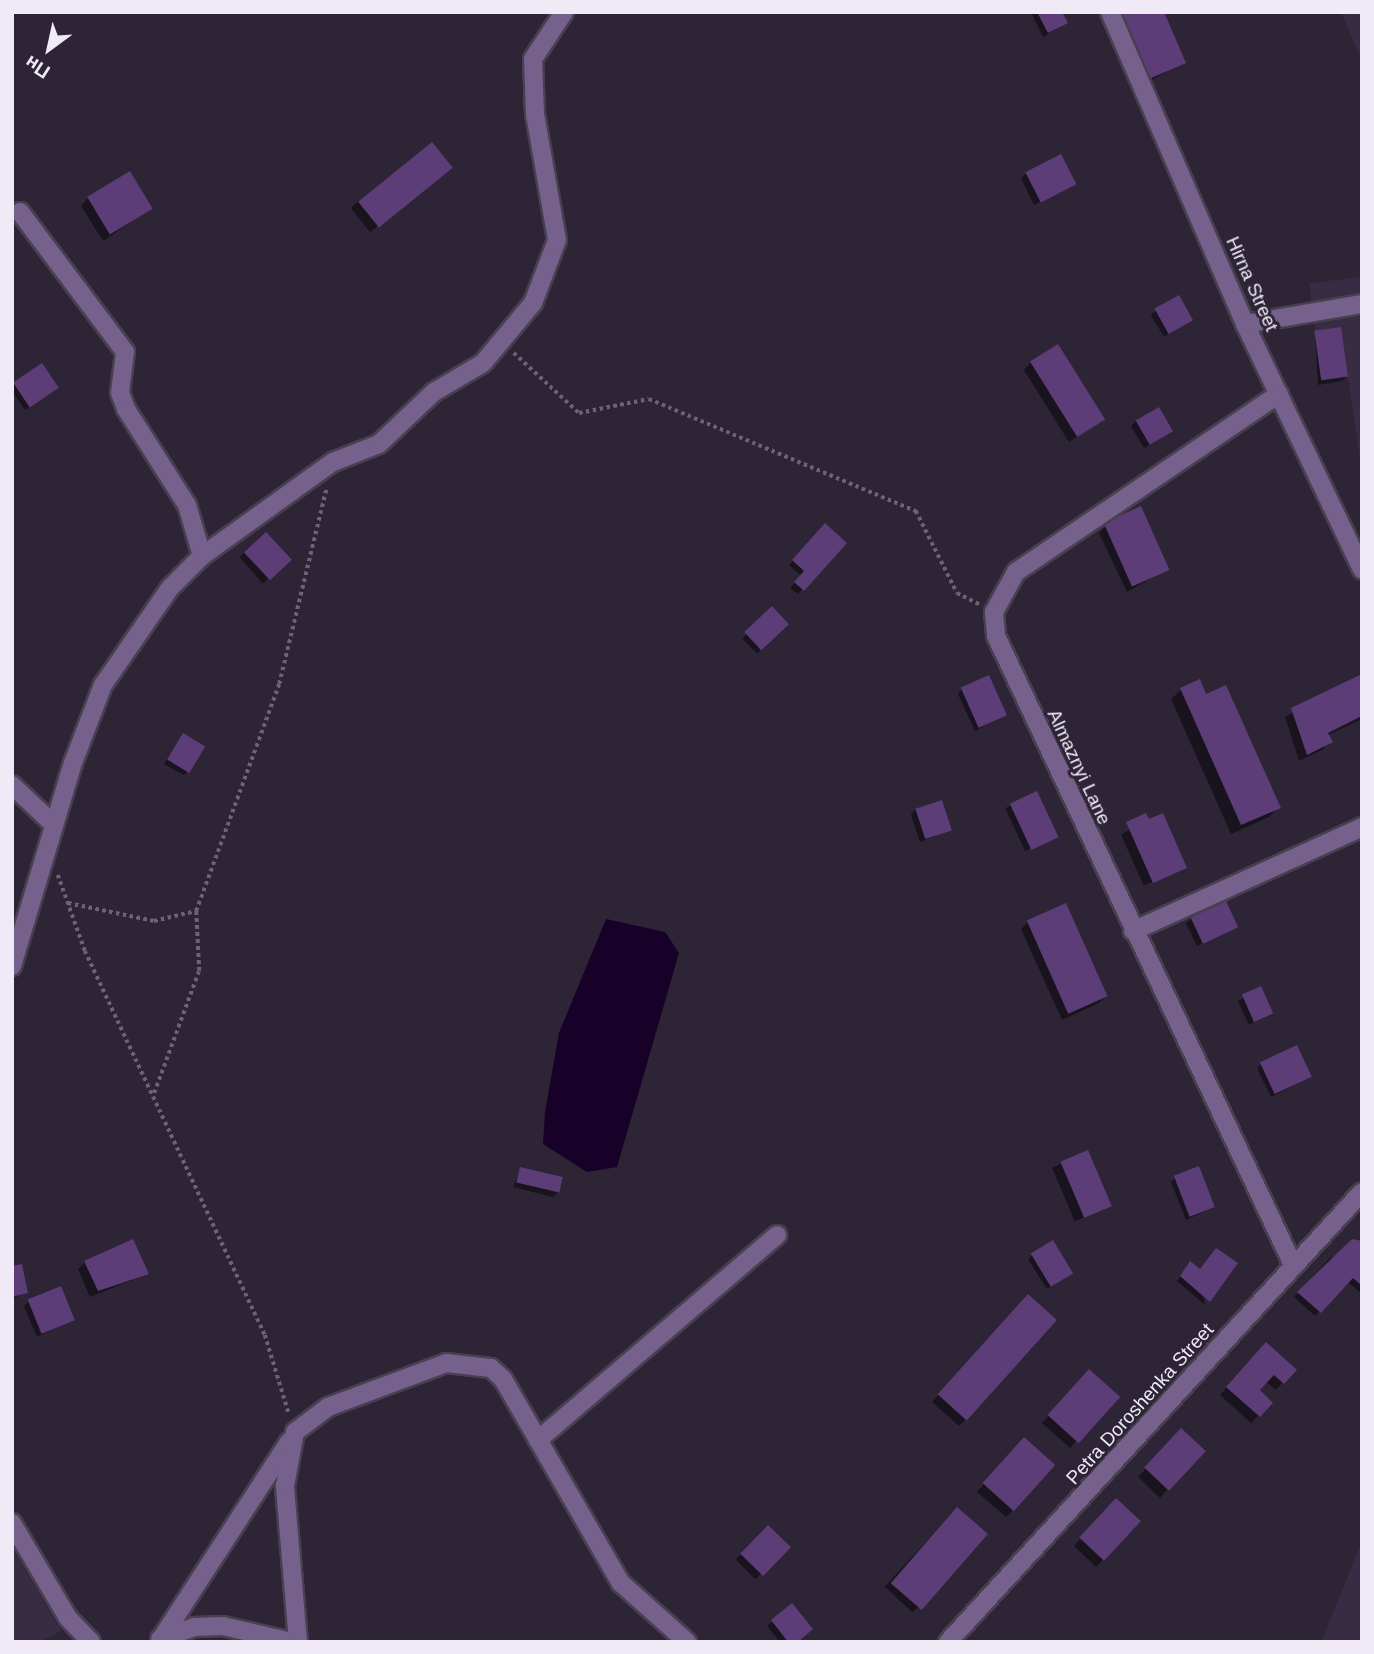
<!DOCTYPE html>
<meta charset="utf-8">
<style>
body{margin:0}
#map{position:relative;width:1374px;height:1654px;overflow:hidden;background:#2d2436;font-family:Helvetica,sans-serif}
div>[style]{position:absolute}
.built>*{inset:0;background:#382c44}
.water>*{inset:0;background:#170128}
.shadow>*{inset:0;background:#0007;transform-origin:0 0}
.building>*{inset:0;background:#5d3d78;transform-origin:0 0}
.path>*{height:3.5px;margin-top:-1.75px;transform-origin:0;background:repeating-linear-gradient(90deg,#6c6475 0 3.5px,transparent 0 7px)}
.roads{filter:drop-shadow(2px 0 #484051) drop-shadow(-2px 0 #484051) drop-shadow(0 2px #484051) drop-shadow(0 -2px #484051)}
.minor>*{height:18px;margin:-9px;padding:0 9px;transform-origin:9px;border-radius:9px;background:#76608c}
span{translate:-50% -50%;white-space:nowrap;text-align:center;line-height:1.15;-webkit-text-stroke:6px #2d2436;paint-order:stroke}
.street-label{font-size:19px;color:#f0eaf7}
.frame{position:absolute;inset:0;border:14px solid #f0eaf7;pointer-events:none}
.north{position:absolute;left:14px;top:14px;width:70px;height:70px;-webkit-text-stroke:5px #2d2436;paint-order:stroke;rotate:213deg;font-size:19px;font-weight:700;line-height:28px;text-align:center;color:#f0eaf7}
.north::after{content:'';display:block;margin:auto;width:24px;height:32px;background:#f0eaf7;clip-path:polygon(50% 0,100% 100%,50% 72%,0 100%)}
</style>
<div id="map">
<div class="built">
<i style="clip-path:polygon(1341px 12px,1362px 12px,1362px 61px)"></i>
<i style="clip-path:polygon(1362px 277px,1362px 472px,1348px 378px,1322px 381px,1309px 283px)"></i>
<i style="clip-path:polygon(1362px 1542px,1362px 1642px,1321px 1642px)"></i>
<i style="clip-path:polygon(12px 1547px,61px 1631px,40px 1642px,12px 1642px)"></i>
</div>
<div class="water">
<i style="clip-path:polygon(606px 919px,665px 932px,679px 953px,617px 1167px,587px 1172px,543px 1144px,545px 1112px,559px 1033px)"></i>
</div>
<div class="shadow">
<i style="clip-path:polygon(1031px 12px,1060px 12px,1066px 23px,1043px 37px)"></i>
<i style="clip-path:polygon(1109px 12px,1169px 12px,1163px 15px,1184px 62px,1142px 85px)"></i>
<i style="clip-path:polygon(1026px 173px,1074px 184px,1034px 205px,1021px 178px)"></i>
<i style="clip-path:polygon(443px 175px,370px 232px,351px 208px,358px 201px)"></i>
<i style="clip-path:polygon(88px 198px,151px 208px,103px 241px,81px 206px)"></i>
<i style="left:1178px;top:298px;width:26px;height:32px;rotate:59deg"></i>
<i style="clip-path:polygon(1315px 333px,1347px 377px,1342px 381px,1318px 385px)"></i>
<i style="clip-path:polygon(1031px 362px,1103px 419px,1069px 442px,1024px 370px)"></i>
<i style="clip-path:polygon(15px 383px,52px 392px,25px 410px,12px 391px)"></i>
<i style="clip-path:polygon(1136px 421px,1171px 431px,1144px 448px,1131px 426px)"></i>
<i style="clip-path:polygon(825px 525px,845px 543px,798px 594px,790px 588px,801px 576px,789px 565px)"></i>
<i style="clip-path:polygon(1106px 526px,1167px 569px,1127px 592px,1099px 533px)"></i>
<i style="left:266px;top:534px;width:35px;height:35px;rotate:49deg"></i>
<i style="left:772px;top:609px;width:21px;height:42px;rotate:45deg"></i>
<i style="clip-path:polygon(1362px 676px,1362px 719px,1328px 735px,1324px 749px,1299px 761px,1285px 717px)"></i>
<i style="clip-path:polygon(962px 689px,1005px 714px,975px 731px,958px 694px)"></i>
<i style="clip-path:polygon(1181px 690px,1205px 696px,1279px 807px,1269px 817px,1231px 834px,1171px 699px)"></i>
<i style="clip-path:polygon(183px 735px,188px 771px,184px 775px,164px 764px)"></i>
<i style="left:1036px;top:794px;width:47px;height:34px;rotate:65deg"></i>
<i style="clip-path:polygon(915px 810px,950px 830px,920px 842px,911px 815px)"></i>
<i style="left:1162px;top:816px;width:56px;height:45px;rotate:66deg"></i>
<i style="clip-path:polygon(1191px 919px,1236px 927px,1197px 946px,1186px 923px)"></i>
<i style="clip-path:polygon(1028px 922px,1106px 996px,1099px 1003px,1062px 1020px,1021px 929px)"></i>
<i style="clip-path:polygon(1260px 989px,1271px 1012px,1249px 1025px,1238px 1001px)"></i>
<i style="clip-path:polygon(1261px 1064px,1310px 1077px,1271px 1097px,1257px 1068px)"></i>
<i style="left:1087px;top:1153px;width:58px;height:38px;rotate:67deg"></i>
<i style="clip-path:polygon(521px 1169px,558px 1192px,553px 1197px,513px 1187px)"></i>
<i style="clip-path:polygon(1175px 1178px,1213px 1207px,1186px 1220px,1171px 1182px)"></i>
<i style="clip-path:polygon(1362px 1243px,1362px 1294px,1347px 1281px,1315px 1316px,1294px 1297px,1329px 1259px)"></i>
<i style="clip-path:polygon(1033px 1255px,1066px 1277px,1047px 1289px,1028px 1259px)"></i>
<i style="clip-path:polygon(85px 1262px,147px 1274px,90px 1297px,78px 1269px)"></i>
<i style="clip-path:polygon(12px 1268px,27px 1292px,12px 1299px)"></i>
<i style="clip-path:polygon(1186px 1268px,1200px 1271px,1205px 1305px,1177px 1281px)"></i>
<i style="clip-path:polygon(29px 1301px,73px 1319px,37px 1337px,24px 1306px)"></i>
<i style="clip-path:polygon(1021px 1304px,966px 1419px,959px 1426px,932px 1402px)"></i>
<i style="clip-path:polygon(1259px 1352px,1294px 1370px,1276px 1390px,1266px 1382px,1258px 1390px,1271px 1403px,1251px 1423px,1220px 1395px)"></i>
<i style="clip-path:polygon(1082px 1378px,1117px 1397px,1070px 1448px,1042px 1423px)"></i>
<i style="clip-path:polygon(1181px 1431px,1167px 1490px,1160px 1498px,1138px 1477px)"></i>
<i style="clip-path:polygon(1017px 1447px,1013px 1510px,1006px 1517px,977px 1492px)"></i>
<i style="clip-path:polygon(1109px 1507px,1103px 1560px,1096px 1567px,1074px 1546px)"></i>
<i style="left:957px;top:1509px;width:38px;height:106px;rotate:43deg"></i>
<i style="left:768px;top:1527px;width:28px;height:46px;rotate:45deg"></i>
<i style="clip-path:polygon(792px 1606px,797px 1642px,780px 1642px,767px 1626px)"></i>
</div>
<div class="building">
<i style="clip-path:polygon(1037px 12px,1062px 12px,1068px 23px,1048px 33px)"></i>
<i style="clip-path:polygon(1119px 12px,1164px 12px,1186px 63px,1149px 79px)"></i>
<i style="left:432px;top:142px;width:33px;height:95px;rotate:51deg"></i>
<i style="left:1061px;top:154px;width:34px;height:40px;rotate:63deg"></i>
<i style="left:130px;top:171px;width:44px;height:50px;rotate:59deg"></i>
<i style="left:1179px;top:295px;width:29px;height:28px;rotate:61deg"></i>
<i style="left:1341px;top:327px;width:50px;height:27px;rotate:82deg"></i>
<i style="left:1058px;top:344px;width:89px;height:33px;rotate:58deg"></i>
<i style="left:42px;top:363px;width:30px;height:35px;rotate:56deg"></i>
<i style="left:1159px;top:407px;width:28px;height:27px;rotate:60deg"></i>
<i style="left:1141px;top:506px;width:70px;height:41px;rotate:66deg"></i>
<i style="clip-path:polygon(825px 523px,847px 543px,804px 591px,794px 582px,804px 571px,792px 560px)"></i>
<i style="left:266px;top:532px;width:38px;height:30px;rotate:47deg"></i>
<i style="left:772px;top:606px;width:25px;height:38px;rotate:47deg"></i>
<i style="clip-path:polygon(1362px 674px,1362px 716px,1328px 733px,1333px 742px,1307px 755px,1291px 708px)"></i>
<i style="left:989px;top:675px;width:44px;height:31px;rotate:66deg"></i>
<i style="clip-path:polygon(1200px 679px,1206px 694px,1226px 685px,1281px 808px,1241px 825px,1180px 688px)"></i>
<i style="left:183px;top:733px;width:26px;height:31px;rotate:31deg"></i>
<i style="left:1037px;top:791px;width:51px;height:30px;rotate:65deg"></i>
<i style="left:942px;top:800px;width:32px;height:28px;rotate:72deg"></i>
<i style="clip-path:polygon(1146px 813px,1149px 819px,1163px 813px,1187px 868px,1153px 883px,1126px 822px)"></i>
<i style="left:1226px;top:901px;width:29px;height:39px;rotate:65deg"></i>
<i style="left:1066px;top:903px;width:102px;height:43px;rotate:66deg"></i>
<i style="left:1261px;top:986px;width:30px;height:21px;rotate:66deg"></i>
<i style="left:1297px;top:1045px;width:35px;height:41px;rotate:65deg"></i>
<i style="left:1088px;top:1150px;width:61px;height:30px;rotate:67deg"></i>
<i style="left:1199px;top:1166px;width:44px;height:27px;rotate:69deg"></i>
<i style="left:520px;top:1167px;width:44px;height:16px;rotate:13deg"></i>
<i style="clip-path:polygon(133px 1239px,149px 1274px,98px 1291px,84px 1261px)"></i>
<i style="clip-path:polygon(1352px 1239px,1362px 1241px,1362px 1286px,1353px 1278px,1321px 1313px,1297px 1292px)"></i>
<i style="left:1053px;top:1240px;width:39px;height:26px;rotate:59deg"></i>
<i style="clip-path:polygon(1216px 1248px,1238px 1263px,1210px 1302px,1180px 1276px,1190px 1261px,1200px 1269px)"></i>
<i style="clip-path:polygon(22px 1264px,28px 1293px,12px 1297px,12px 1266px)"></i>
<i style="left:61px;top:1286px;width:37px;height:36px;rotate:68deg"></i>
<i style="left:1028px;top:1294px;width:39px;height:135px;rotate:42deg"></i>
<i style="clip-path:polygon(1266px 1342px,1297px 1370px,1284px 1384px,1274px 1375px,1260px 1390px,1273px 1403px,1260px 1417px,1226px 1387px)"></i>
<i style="left:1089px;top:1369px;width:42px;height:62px;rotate:42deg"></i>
<i style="left:1181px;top:1428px;width:34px;height:54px;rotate:43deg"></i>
<i style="left:1024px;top:1437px;width:42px;height:62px;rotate:42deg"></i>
<i style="left:1116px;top:1498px;width:34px;height:54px;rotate:43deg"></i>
<i style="left:957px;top:1507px;width:41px;height:101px;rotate:41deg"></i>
<i style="left:768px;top:1525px;width:32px;height:40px;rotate:44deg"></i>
<i style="clip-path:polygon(792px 1603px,813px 1629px,798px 1642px,788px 1642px,771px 1620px)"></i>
</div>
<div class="path">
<i style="left:514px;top:353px;width:88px;rotate:42.7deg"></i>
<i style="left:579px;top:413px;width:71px;rotate:-11.3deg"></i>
<i style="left:649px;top:399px;width:290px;rotate:22.8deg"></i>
<i style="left:916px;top:511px;width:92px;rotate:63.4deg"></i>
<i style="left:957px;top:593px;width:25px;rotate:27deg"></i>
<i style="left:58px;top:875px;width:81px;rotate:70.4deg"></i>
<i style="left:85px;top:951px;width:424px;rotate:64.9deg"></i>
<i style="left:265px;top:1335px;width:83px;rotate:73.1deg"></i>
<i style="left:68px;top:903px;width:88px;rotate:11.8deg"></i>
<i style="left:154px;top:921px;width:43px;rotate:-13.4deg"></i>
<i style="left:154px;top:1093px;width:130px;rotate:-69.8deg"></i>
<i style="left:199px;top:971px;width:60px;rotate:-92.9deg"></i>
<i style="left:196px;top:911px;width:242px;rotate:-69.9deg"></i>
<i style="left:279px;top:684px;width:200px;rotate:-76.4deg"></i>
</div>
<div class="roads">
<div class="minor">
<i style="left:1110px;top:12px;width:340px;rotate:66.6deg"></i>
<i style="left:1245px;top:324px;width:272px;rotate:64.5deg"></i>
<i style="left:20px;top:212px;width:175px;rotate:53.1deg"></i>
<i style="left:125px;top:352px;width:41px;rotate:97deg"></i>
<i style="left:120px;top:393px;width:17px;rotate:69deg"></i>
<i style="left:126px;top:409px;width:114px;rotate:57.6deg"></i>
<i style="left:187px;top:505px;width:53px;rotate:73.6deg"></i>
<i style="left:1245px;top:324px;width:119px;rotate:-9.7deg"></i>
<i style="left:1279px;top:394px;width:318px;rotate:145.9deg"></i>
<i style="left:1016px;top:572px;width:46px;rotate:118.8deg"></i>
<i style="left:994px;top:612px;width:24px;rotate:85deg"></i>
<i style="left:996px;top:636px;width:696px;rotate:64.72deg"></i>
<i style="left:12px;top:785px;width:57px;rotate:43.6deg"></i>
<i style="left:1133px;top:931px;width:252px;rotate:-24.4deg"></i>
<i style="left:12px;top:966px;width:212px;rotate:-73.3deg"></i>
<i style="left:73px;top:763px;width:84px;rotate:-69deg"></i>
<i style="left:103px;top:685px;width:118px;rotate:-55.4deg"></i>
<i style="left:170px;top:588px;width:45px;rotate:-45deg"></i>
<i style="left:202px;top:556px;width:161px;rotate:-35.7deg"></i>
<i style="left:333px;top:462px;width:49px;rotate:-21.4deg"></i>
<i style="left:379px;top:444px;width:76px;rotate:-43.4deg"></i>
<i style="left:434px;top:392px;width:57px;rotate:-30.6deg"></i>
<i style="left:483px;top:363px;width:78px;rotate:-50.2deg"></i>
<i style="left:533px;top:303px;width:67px;rotate:-69.1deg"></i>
<i style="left:557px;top:240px;width:128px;rotate:-99.9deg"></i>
<i style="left:535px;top:114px;width:55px;rotate:-92.1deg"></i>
<i style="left:533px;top:59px;width:56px;rotate:-56.6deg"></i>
<i style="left:538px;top:1440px;width:315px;rotate:-40.6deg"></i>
<i style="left:12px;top:1523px;width:110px;rotate:59.5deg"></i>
<i style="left:68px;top:1618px;width:33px;rotate:46deg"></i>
<i style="left:160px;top:1639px;width:36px;rotate:-19deg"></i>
<i style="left:194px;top:1627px;width:29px;rotate:-2deg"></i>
<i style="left:223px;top:1626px;width:71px;rotate:13.1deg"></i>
<i style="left:161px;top:1639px;width:235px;rotate:-57deg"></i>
<i style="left:298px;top:1642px;width:157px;rotate:-94.8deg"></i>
<i style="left:285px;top:1486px;width:55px;rotate:-79.5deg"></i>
<i style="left:295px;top:1432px;width:41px;rotate:-37.1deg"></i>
<i style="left:328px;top:1407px;width:126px;rotate:-20.4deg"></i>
<i style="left:446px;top:1363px;width:45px;rotate:6.3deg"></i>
<i style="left:491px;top:1368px;width:16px;rotate:43deg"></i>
<i style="left:503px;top:1379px;width:236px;rotate:60deg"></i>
<i style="left:621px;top:1583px;width:89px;rotate:41.8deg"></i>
<i style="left:948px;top:1642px;width:611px;rotate:-47.39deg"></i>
</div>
</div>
<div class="street-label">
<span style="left:1252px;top:284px;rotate:66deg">Hirna Street</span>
<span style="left:1079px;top:767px;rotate:65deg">Almaznyi Lane</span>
<span style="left:1140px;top:1404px;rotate:-48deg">Petra Doroshenka Street</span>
</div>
<div class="frame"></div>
<div class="north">Пн</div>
</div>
